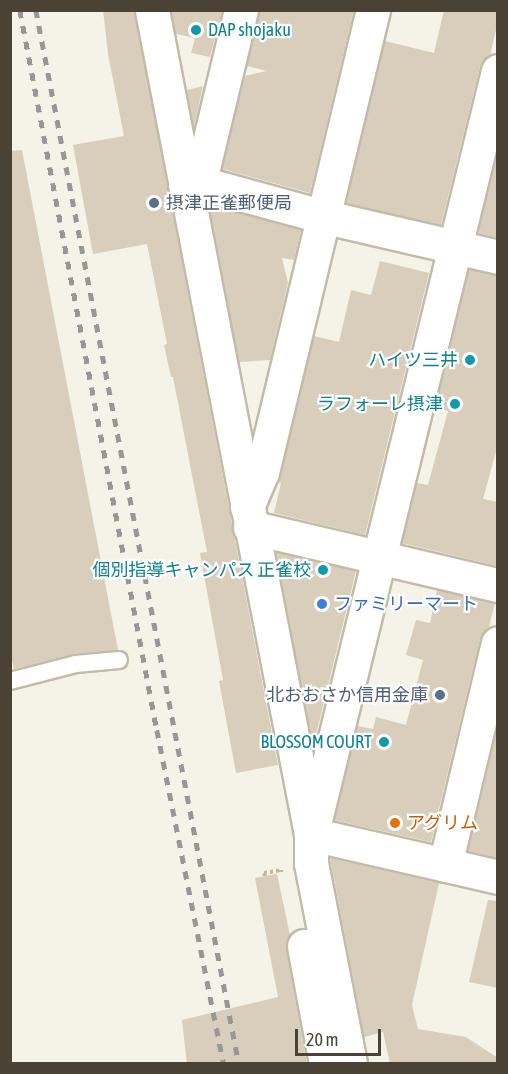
<!DOCTYPE html>
<meta charset="utf-8">
<style>
body{margin:0}
#map{position:relative;width:508px;height:1074px;overflow:hidden;background:#f5f2e7;font-family:"Asap Condensed","Noto Sans JP",sans-serif}
div>[style]{position:absolute}
.building>*{inset:0;background:#d8cebb}
.path>*{height:4px;margin-top:-2px;transform-origin:0;background:repeating-linear-gradient(90deg,#c5b898 0 3px,transparent 0 6px)}
.roads{filter:drop-shadow(2px 0 #c1bba8) drop-shadow(-2px 0 #c1bba8) drop-shadow(0 2px #c1bba8) drop-shadow(0 -2px #c1bba8)}
.lane>*{height:16px;margin:-8px;padding:0 8px;transform-origin:8px;border-radius:8px;background:#fff}
.street>*{height:33px;margin:-16.5px;padding:0 16.5px;transform-origin:16.5px;border-radius:16.5px;background:#fff}
.rail>*{height:4.5px;margin-top:-2.25px;transform-origin:0;background:repeating-linear-gradient(90deg,#979797 0 8px,transparent 0 16px)}
.dots>*{width:16px;height:16px;translate:-50% -50%;box-sizing:border-box;border:3px solid #fff;border-radius:50%}
span{translate:-50% -50%;white-space:nowrap;text-align:center;line-height:1.15;-webkit-text-stroke:4.5px #fff;paint-order:stroke}
.culture-label{font-size:18px;color:#0d838f}
.left{translate:0 -50%;text-align:left}
.right{translate:-100% -50%;text-align:right}
.service-label{font-size:18px;color:#4e5e75}
.shop-label{font-size:18px;color:#366cbe}
.food-label{font-size:18px;color:#c56008}
.frame{position:absolute;inset:0;border:12px solid #494235;pointer-events:none}
.scale{position:absolute;left:295px;top:1029px;width:86px;height:27px;box-sizing:border-box;border:3px solid #494235;border-top:0;padding-left:8px;font-size:18px;line-height:21px;white-space:nowrap;color:#494235;-webkit-text-stroke:4px #fff;paint-order:stroke}
</style>
<div id="map">
<div class="building">
<i style="clip-path:polygon(103px 10px,134px 10px,278px 765px,236px 773px,219px 681px,223px 680px,200px 553px,207px 552px,173px 377px,171px 377px,164px 345px,167px 344px,147px 244px,93px 254px,73px 145px,124px 136px,108px 54px)"></i>
<i style="clip-path:polygon(171px 10px,222px 10px,210px 57px,191px 53px,195px 38px,176px 34px)"></i>
<i style="clip-path:polygon(259px 10px,354px 10px,310px 193px,222px 169px,244px 76px,267px 71px,247px 66px)"></i>
<i style="clip-path:polygon(444px 10px,498px 10px,498px 22px,490px 55px,480px 67px,441px 225px,346px 203px,385px 41px,434px 53px)"></i>
<i style="clip-path:polygon(203px 86px,194px 127px,187px 90px)"></i>
<i style="clip-path:polygon(22px 150px,118px 650px,74px 654px,14px 669px,10px 650px,10px 151px)"></i>
<i style="clip-path:polygon(498px 152px,498px 238px,478px 233px)"></i>
<i style="clip-path:polygon(209px 205px,301px 230px,294px 260px,282px 258px,288px 283px,270px 360px,239px 362px)"></i>
<i style="clip-path:polygon(380px 261px,429px 273px,365px 535px,274px 513px,281px 483px,279px 482px,314px 336px,339px 342px,351px 290px,371px 295px)"></i>
<i style="clip-path:polygon(469px 269px,498px 275px,498px 444px,483px 499px,498px 502px,498px 566px,402px 543px,417px 483px,428px 485px,448px 411px,435px 408px)"></i>
<i style="clip-path:polygon(276px 552px,356px 571px,313px 747px)"></i>
<i style="clip-path:polygon(437px 590px,495px 603px,489px 627px,480px 639px,431px 842px,334px 820px,357px 726px,373px 729px,376px 717px,406px 725px,423px 660px,406px 655px,416px 620px,430px 623px)"></i>
<i style="clip-path:polygon(498px 726px,498px 858px,468px 851px)"></i>
<i style="clip-path:polygon(330px 858px,439px 883px,412px 1005px,418px 1029px,466px 1037px,498px 1058px,498px 1064px,390px 1064px,383px 1032px,364px 1037px)"></i>
<i style="clip-path:polygon(277px 874px,290px 935px,286px 949px,307px 1064px,187px 1064px,182px 1020px,278px 997px,255px 878px)"></i>
<i style="clip-path:polygon(488px 900px,498px 901px,498px 988px,469px 982px)"></i>
</div>
<div class="path">
<i style="left:265px;top:876px;width:3px;rotate:-108deg"></i>
<i style="left:264px;top:873px;width:17px;rotate:-10deg"></i>
<i style="left:281px;top:870px;width:2px;rotate:90deg"></i>
</div>
<div class="roads">
<div class="lane">
<i style="left:10px;top:681px;width:68px;rotate:-14.4deg"></i>
<i style="left:76px;top:664px;width:43px;rotate:-5.3deg"></i>
</div>
<div class="street">
<i style="left:152px;top:10px;width:839px;rotate:79.08deg"></i>
<i style="left:311px;top:834px;width:29px;rotate:90deg"></i>
<i style="left:311px;top:863px;width:205px;rotate:79deg"></i>
<i style="left:185px;top:184px;width:19px"></i>
<i style="left:204px;top:184px;width:121px;rotate:15.3deg"></i>
<i style="left:321px;top:216px;width:182px;rotate:13deg"></i>
<i style="left:185px;top:184px;width:24px;rotate:-42deg"></i>
<i style="left:203px;top:168px;width:163px;rotate:-76.5deg"></i>
<i style="left:247px;top:507px;width:38px;rotate:-67deg"></i>
<i style="left:262px;top:472px;width:475px;rotate:-76.5deg"></i>
<i style="left:250px;top:527px;width:255px;rotate:13.2deg"></i>
<i style="left:314px;top:824px;width:775px;rotate:-76.27deg"></i>
<i style="left:311px;top:834px;width:192px;rotate:12.9deg"></i>
<i style="left:445px;top:865px;width:228px;rotate:-76.6deg"></i>
<i style="left:304px;top:946px;width:120px;rotate:79.4deg"></i>
</div>
</div>
<div class="rail">
<i style="left:20px;top:10px;width:733px;rotate:79.23deg"></i>
<i style="left:157px;top:730px;width:341px;rotate:78.7deg"></i>
<i style="left:36px;top:10px;width:1073px;rotate:79.1deg"></i>
</div>
<div class="dots">
<i style="left:196px;top:30px;background:#0f9aa8"></i>
<i style="left:154px;top:203px;background:#5c6f8a"></i>
<i style="left:470px;top:360px;background:#0f9aa8"></i>
<i style="left:455px;top:404px;background:#0f9aa8"></i>
<i style="left:323px;top:570px;background:#0f9aa8"></i>
<i style="left:322px;top:604px;background:#3f7fe0"></i>
<i style="left:440px;top:695px;background:#5c6f8a"></i>
<i style="left:384px;top:742px;background:#0f9aa8"></i>
<i style="left:395px;top:823px;background:#e8710a"></i>
</div>
<div class="culture-label">
<span class="left" style="left:208px;top:30px">DAP shojaku</span>
<span class="right" style="left:458px;top:360px">ハイツ三井</span>
<span class="right" style="left:443px;top:404px">ラフォーレ摂津</span>
<span class="right" style="left:311px;top:570px">個別指導キャンパス 正雀校</span>
<span class="right" style="left:372px;top:742px">BLOSSOM COURT</span>
</div>
<div class="service-label">
<span class="left" style="left:166px;top:203px">摂津正雀郵便局</span>
<span class="right" style="left:428px;top:695px">北おおさか信用金庫</span>
</div>
<div class="shop-label">
<span class="left" style="left:334px;top:604px">ファミリーマート</span>
</div>
<div class="food-label">
<span class="left" style="left:407px;top:823px">アグリム</span>
</div>
<div class="frame"></div>
<div class="scale">20 m</div>
</div>
